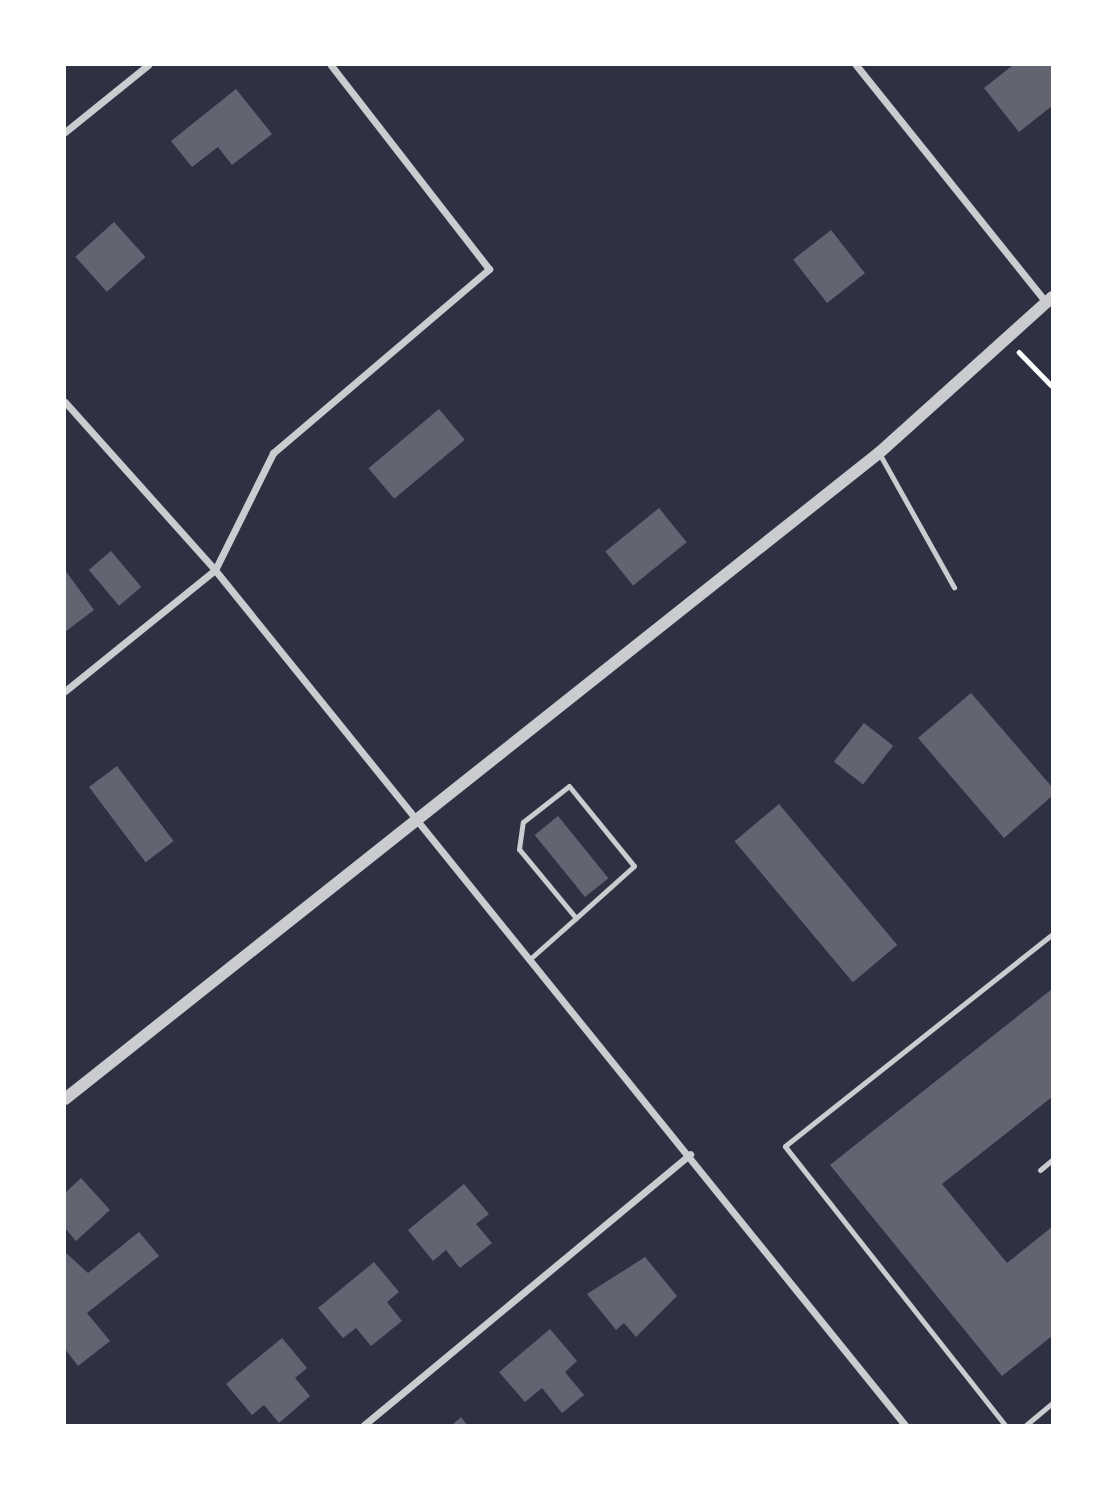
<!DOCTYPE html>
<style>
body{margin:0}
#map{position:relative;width:1117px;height:1490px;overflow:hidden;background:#2d3142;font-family:"Source Sans 3",sans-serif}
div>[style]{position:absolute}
.building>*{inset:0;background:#626471;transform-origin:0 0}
.path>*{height:4.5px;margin:-2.25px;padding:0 2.25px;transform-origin:2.25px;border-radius:2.25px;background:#fff}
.service>*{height:5px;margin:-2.5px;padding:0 2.5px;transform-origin:2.5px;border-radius:2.5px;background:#caccd0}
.minor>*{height:7px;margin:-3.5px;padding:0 3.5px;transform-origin:3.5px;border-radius:3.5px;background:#caccd0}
.tertiary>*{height:12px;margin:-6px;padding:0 6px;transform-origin:6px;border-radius:6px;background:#caccd0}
span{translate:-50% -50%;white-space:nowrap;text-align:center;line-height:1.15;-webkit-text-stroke:5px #fff;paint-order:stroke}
.frame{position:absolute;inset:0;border:66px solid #fff;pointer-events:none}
</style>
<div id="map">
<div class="building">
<i style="clip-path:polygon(1013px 65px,1052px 65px,1052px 106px,1019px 132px,984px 88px)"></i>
<i style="clip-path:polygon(236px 89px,272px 134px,232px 165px,218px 147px,192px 167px,171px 141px)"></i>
<i style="left:114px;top:222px;width:47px;height:52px;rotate:48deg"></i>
<i style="left:831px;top:230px;width:55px;height:48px;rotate:52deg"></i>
<i style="left:439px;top:409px;width:40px;height:92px;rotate:50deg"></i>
<i style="left:659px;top:508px;width:44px;height:69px;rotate:51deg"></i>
<i style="left:111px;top:551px;width:47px;height:29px;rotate:50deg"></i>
<i style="clip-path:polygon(65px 570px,94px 610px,65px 632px)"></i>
<i style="clip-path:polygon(971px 693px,1052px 787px,1052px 796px,1004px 838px,918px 738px)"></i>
<i style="left:864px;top:723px;width:37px;height:49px;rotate:38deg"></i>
<i style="left:117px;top:766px;width:94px;height:35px;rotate:53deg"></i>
<i style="left:779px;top:804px;width:184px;height:58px;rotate:50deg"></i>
<i style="left:558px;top:816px;width:80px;height:30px;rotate:51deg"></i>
<i style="clip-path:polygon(1052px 989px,1052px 1097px,942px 1184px,1007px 1263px,1052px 1227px,1052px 1336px,1002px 1376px,830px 1165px)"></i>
<i style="clip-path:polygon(81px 1178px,110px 1210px,76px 1241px,65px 1228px,65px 1193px)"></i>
<i style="clip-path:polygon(464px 1184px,489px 1214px,476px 1224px,492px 1243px,460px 1268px,446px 1250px,433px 1261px,408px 1230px)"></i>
<i style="clip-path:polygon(139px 1232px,159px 1256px,87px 1313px,110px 1341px,78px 1366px,65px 1349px,65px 1252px,88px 1273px)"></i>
<i style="clip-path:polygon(645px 1257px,677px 1296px,636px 1337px,624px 1323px,616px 1330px,587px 1294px)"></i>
<i style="clip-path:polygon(374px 1262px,399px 1292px,387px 1302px,402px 1321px,371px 1346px,356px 1328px,343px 1338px,318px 1308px)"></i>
<i style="clip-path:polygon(550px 1329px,577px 1361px,565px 1372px,584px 1395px,562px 1413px,542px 1388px,525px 1402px,499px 1372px)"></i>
<i style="clip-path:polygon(282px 1338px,307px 1368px,295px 1378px,310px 1396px,279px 1423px,264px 1405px,252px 1415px,226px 1384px)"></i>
<i style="clip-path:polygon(461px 1417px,467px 1425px,452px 1425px)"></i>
</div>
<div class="path">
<i style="left:1019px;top:352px;width:47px;rotate:45.9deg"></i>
</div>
<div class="service">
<i style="left:879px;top:453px;width:154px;rotate:60.8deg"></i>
<i style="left:531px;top:958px;width:60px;rotate:-41.6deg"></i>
<i style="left:576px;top:918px;width:89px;rotate:-129.6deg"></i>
<i style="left:519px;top:849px;width:27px;rotate:-82deg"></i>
<i style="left:523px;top:822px;width:58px;rotate:-38deg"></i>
<i style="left:569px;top:786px;width:103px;rotate:50.9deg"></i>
<i style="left:634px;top:866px;width:78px;rotate:138.1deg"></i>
<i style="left:1040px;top:1170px;width:16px;rotate:-40deg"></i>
<i style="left:1005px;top:1425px;width:355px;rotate:-128.3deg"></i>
<i style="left:785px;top:1146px;width:341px;rotate:-38.4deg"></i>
<i style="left:1026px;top:1425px;width:34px;rotate:-40deg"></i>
</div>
<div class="minor">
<i style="left:856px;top:65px;width:304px;rotate:51.3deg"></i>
<i style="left:65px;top:132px;width:107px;rotate:-38.9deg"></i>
<i style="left:65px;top:402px;width:225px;rotate:48.2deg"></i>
<i style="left:215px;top:570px;width:1099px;rotate:51.1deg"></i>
<i style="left:65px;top:691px;width:193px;rotate:-38.9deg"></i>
<i style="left:215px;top:570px;width:131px;rotate:-63.6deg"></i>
<i style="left:273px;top:453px;width:284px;rotate:-40.4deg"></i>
<i style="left:489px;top:269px;width:258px;rotate:-127.8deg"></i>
<i style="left:364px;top:1425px;width:424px;rotate:-39.7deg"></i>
</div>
<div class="tertiary">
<i style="left:65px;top:1099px;width:1039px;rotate:-38.44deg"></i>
<i style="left:879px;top:453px;width:233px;rotate:-42deg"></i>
</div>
<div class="frame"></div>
</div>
